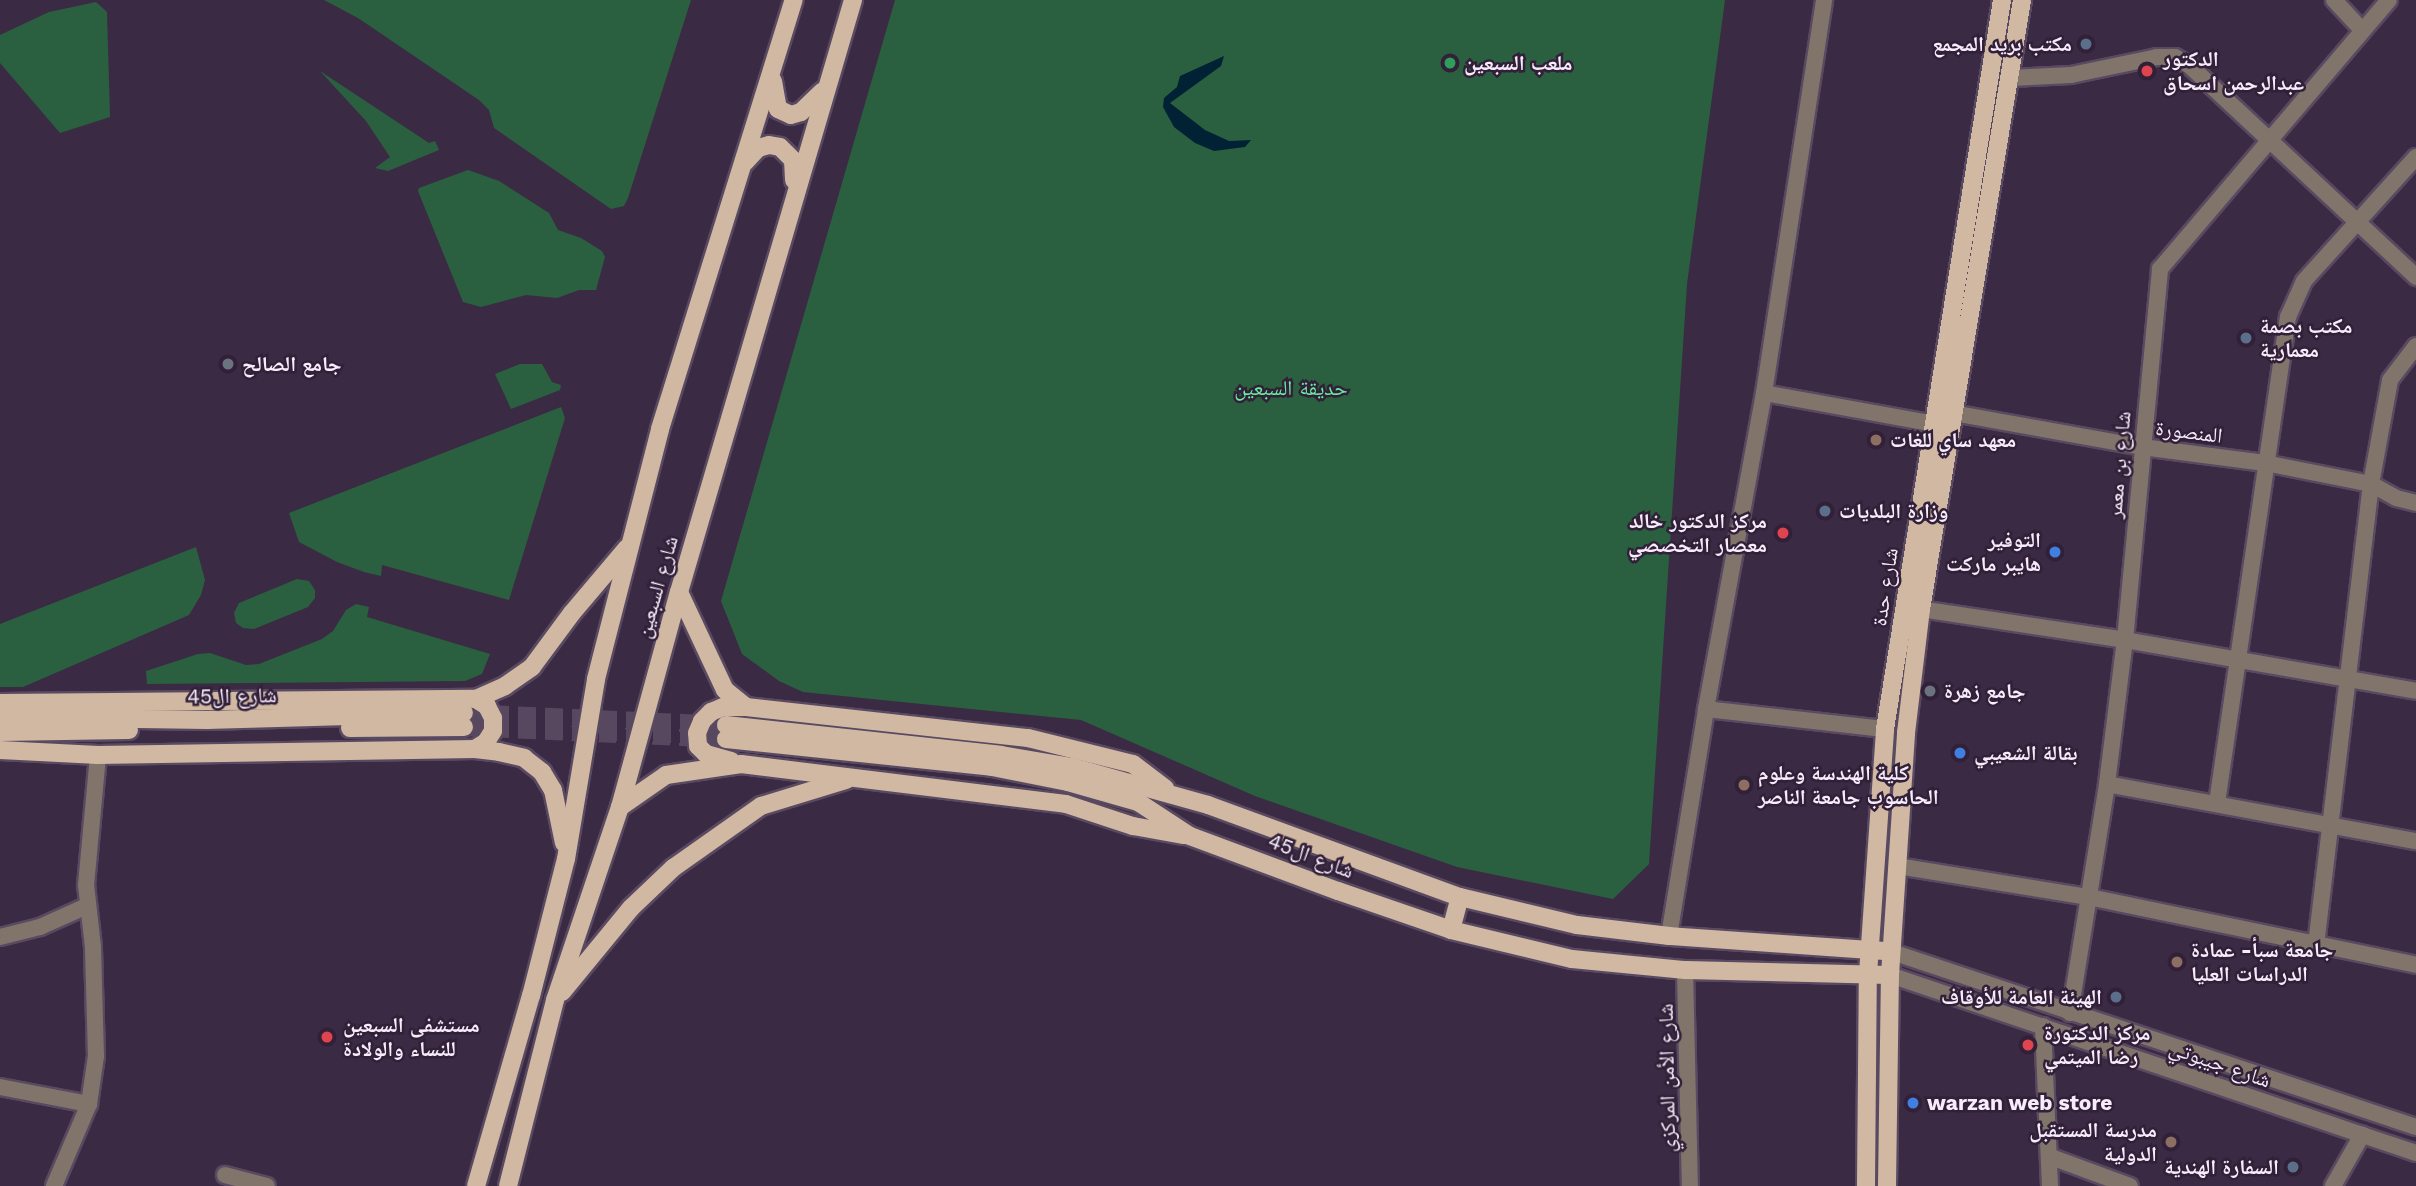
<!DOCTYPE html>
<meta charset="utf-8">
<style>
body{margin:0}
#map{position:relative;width:2416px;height:1186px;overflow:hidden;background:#3b2a43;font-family:"Work Sans","Noto Naskh Arabic",sans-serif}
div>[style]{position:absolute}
.green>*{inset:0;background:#2a6040}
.water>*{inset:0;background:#002234}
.major-tunnel>*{height:18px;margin-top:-9px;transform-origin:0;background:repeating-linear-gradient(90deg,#57475f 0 18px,transparent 0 27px)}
.roads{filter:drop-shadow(2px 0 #594961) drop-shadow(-2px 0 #594961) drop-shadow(0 2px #594961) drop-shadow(0 -2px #594961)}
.minor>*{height:16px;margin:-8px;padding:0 8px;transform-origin:8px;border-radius:8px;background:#81756b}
.major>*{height:18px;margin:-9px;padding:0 9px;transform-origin:9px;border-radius:9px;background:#d0b8a2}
.dots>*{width:19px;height:19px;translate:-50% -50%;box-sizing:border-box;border:4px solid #312038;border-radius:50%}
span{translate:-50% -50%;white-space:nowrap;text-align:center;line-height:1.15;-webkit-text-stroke:5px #312038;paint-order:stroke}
.poi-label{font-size:21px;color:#f7ecfc;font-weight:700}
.right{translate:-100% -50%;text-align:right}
.left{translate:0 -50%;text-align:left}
.park-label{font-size:21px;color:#68eda1}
.street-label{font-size:21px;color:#f7ecfc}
</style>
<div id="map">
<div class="green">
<i style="clip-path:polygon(324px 0,691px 0,628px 198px,624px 206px,611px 209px,494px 128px,489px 110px,479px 100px,358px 18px)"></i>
<i style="clip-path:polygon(895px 0,1725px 0,1687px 284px,1649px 864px,1613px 899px,1457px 867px,1255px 796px,1081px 720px,803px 692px,779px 681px,742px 654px,721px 601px)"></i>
<i style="clip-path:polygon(96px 2px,107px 12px,110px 117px,60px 133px,0 63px,0 35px,49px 12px)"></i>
<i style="clip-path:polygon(320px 71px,429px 143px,435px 141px,439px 150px,388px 171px,375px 168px,390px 157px,366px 121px)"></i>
<i style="clip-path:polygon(468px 170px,499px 181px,549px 213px,558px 230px,581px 238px,602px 251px,605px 257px,596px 290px,579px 290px,557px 298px,526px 295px,481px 307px,463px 302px,418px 191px,419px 188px)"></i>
<i style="clip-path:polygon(520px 364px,542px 364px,552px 382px,561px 385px,560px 390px,511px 409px,495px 374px)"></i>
<i style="clip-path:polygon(561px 407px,565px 418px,509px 600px,382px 565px,381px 576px,364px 572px,337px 562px,299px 542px,289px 513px)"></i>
<i style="clip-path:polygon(196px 547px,205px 580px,201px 595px,189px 615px,23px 687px,0 687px,0 624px)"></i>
<i style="clip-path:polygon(297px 579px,309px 581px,315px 590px,315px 598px,308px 607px,254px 629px,243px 628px,236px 623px,234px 613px,239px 603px)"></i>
<i style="clip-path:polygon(356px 604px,369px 607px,367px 617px,490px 654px,482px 674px,465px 681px,147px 684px,146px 671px,198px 654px,210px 653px,246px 665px,259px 664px,322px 639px,333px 631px,346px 610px)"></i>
</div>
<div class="water">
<i style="clip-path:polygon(1224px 56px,1221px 66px,1170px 103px,1205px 130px,1229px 141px,1251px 140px,1245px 147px,1214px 151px,1195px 143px,1174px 127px,1163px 107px,1164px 98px,1177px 87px,1180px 76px)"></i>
</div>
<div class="major-tunnel">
<i style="left:464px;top:713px;width:262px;rotate:2.6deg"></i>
<i style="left:464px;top:727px;width:262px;rotate:2.6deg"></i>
</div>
<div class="roads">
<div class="minor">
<i style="left:2334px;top:0;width:41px;rotate:47deg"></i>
<i style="left:2011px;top:78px;width:60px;rotate:-2.9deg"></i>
<i style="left:2071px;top:75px;width:88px;rotate:-11.8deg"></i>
<i style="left:2157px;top:57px;width:18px"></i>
<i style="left:2175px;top:57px;width:16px;rotate:30deg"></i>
<i style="left:2189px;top:65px;width:311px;rotate:43deg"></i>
<i style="left:1764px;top:393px;width:173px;rotate:10.3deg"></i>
<i style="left:1953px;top:413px;width:192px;rotate:10.2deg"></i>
<i style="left:2142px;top:447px;width:124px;rotate:7.4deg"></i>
<i style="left:2265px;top:463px;width:108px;rotate:11.2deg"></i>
<i style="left:2371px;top:484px;width:29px;rotate:29deg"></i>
<i style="left:2396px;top:498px;width:21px;rotate:14deg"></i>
<i style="left:1921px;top:609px;width:206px;rotate:8.6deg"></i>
<i style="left:2125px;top:640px;width:295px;rotate:9.9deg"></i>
<i style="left:1706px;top:709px;width:180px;rotate:6.4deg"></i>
<i style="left:2107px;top:784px;width:314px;rotate:10.5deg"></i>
<i style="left:2217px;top:803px;width:491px;rotate:-81.7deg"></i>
<i style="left:2288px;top:317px;width:39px;rotate:-66deg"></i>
<i style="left:2304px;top:281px;width:167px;rotate:-47.9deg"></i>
<i style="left:1897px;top:866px;width:194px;rotate:9.2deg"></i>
<i style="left:2089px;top:897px;width:334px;rotate:11.7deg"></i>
<i style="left:1669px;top:936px;width:230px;rotate:-80.7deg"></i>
<i style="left:1706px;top:709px;width:321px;rotate:-79.6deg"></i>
<i style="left:1764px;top:393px;width:398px;rotate:-81.3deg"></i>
<i style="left:0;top:937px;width:41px;rotate:-14deg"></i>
<i style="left:40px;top:927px;width:51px;rotate:-24.1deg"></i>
<i style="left:2316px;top:945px;width:464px;rotate:-83.2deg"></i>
<i style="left:2371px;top:484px;width:106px;rotate:-79.6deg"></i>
<i style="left:2390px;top:380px;width:43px;rotate:-52.6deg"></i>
<i style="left:1892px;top:952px;width:552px;rotate:18.47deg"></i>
<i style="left:1685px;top:970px;width:216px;rotate:88.7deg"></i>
<i style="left:1890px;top:975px;width:555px;rotate:18.7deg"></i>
<i style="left:2070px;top:1013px;width:232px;rotate:-80.8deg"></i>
<i style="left:2107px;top:784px;width:145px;rotate:-82.9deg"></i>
<i style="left:2125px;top:640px;width:373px;rotate:-84.6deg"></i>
<i style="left:2160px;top:269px;width:353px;rotate:-49.6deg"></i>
<i style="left:2043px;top:1026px;width:160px;rotate:87.5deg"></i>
<i style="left:0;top:1087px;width:91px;rotate:10.8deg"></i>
<i style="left:2051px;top:1157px;width:84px;rotate:20.2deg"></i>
<i style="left:225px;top:1175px;width:43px;rotate:14.7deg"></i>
<i style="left:54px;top:1186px;width:89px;rotate:-66.9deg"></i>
<i style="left:89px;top:1104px;width:49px;rotate:-81.7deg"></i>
<i style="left:96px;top:1056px;width:109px;rotate:-91.6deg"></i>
<i style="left:93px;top:947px;width:62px;rotate:-96.4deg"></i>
<i style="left:86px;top:885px;width:131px;rotate:-84.7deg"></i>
<i style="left:2333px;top:1186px;width:59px;rotate:-60.4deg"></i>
</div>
<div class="major">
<i style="left:773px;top:81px;width:28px;rotate:80deg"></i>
<i style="left:778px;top:109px;width:14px;rotate:25deg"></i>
<i style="left:791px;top:115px;width:10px;rotate:-17deg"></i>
<i style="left:801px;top:112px;width:30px;rotate:-44deg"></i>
<i style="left:745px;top:162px;width:19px;rotate:-47deg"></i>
<i style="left:758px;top:148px;width:11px;rotate:-15deg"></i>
<i style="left:769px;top:145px;width:11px;rotate:10deg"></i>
<i style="left:780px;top:147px;width:18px;rotate:45deg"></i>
<i style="left:793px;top:160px;width:20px;rotate:87deg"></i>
<i style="left:679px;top:592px;width:108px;rotate:64.9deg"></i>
<i style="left:725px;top:690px;width:27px;rotate:39deg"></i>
<i style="left:746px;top:707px;width:284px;rotate:6.3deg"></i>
<i style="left:1028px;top:738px;width:108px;rotate:13.9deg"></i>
<i style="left:1133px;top:764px;width:40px;rotate:37deg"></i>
<i style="left:0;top:703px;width:476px;rotate:-0.5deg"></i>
<i style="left:476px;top:699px;width:32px;rotate:-24deg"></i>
<i style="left:505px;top:686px;width:33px;rotate:-35deg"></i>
<i style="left:532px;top:667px;width:67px;rotate:-53.5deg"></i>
<i style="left:572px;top:613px;width:85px;rotate:-49.8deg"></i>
<i style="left:0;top:717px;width:207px;rotate:0.8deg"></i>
<i style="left:207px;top:720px;width:257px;rotate:-1.6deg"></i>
<i style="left:726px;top:725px;width:276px;rotate:6.2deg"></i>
<i style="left:1000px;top:755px;width:73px;rotate:9.5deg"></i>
<i style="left:1072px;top:767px;width:141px;rotate:15.6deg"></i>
<i style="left:1208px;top:805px;width:268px;rotate:20.1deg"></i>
<i style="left:1460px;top:897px;width:120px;rotate:13.5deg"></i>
<i style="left:1577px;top:925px;width:93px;rotate:6.8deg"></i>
<i style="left:1669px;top:936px;width:214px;rotate:4deg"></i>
<i style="left:350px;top:728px;width:114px;rotate:-0.5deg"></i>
<i style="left:0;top:732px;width:129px;rotate:-0.9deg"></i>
<i style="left:726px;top:739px;width:267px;rotate:6deg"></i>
<i style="left:992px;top:767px;width:77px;rotate:11.2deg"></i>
<i style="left:1068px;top:782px;width:73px;rotate:15.9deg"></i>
<i style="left:1138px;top:802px;width:62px;rotate:33.2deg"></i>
<i style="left:1190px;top:836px;width:158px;rotate:20.4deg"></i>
<i style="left:1338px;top:891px;width:120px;rotate:19deg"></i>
<i style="left:1451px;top:930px;width:124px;rotate:13.5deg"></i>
<i style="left:1572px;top:959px;width:114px;rotate:5.6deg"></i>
<i style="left:1685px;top:970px;width:205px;rotate:1.4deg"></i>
<i style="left:475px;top:749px;width:13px;rotate:-32deg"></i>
<i style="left:486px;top:742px;width:13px;rotate:-58deg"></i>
<i style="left:493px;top:731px;width:13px;rotate:-90deg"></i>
<i style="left:493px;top:718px;width:13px;rotate:-117deg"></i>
<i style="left:487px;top:706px;width:13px;rotate:-148deg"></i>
<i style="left:0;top:750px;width:98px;rotate:2.9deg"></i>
<i style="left:98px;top:755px;width:377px;rotate:-0.9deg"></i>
<i style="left:475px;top:749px;width:24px;rotate:7deg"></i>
<i style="left:499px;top:752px;width:26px;rotate:13deg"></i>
<i style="left:524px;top:758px;width:23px;rotate:38deg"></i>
<i style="left:542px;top:772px;width:21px;rotate:59deg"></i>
<i style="left:553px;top:790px;width:54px;rotate:78.3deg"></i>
<i style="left:731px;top:761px;width:26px;rotate:-164deg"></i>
<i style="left:706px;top:754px;width:11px;rotate:-135deg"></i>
<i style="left:698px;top:746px;width:13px;rotate:-94deg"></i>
<i style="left:697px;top:733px;width:13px;rotate:-67deg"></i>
<i style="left:702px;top:721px;width:13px;rotate:-45deg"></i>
<i style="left:711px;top:712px;width:13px;rotate:-23deg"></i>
<i style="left:723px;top:707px;width:23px"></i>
<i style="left:620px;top:807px;width:56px;rotate:-34.8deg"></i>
<i style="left:666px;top:775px;width:76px;rotate:-8.3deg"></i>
<i style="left:741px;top:764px;width:327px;rotate:7deg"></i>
<i style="left:1066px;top:804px;width:71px;rotate:18.2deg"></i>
<i style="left:1133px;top:826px;width:52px;rotate:10deg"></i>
<i style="left:1451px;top:930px;width:34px;rotate:-75deg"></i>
<i style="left:562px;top:992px;width:109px;rotate:-50.6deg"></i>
<i style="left:631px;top:908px;width:58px;rotate:-43.6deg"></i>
<i style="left:673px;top:868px;width:108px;rotate:-35.2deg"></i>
<i style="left:761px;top:806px;width:89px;rotate:-17deg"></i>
<i style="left:476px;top:1186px;width:198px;rotate:-73.9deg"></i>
<i style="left:531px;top:996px;width:141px;rotate:-75.7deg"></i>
<i style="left:566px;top:859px;width:182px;rotate:-80.5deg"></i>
<i style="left:596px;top:679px;width:258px;rotate:-75.6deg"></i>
<i style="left:660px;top:429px;width:449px;rotate:-72.7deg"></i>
<i style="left:508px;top:1186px;width:192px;rotate:-75.8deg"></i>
<i style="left:555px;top:1000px;width:204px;rotate:-71.4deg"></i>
<i style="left:620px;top:807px;width:223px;rotate:-74.7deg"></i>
<i style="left:679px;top:592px;width:617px;rotate:-73.62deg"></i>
<i style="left:1866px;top:1186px;width:212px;rotate:-89.5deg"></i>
<i style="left:1868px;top:974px;width:246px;rotate:-86deg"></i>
<i style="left:1885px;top:729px;width:738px;rotate:-80.88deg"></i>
<i style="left:1887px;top:1186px;width:211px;rotate:-89.2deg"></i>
<i style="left:1890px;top:975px;width:243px;rotate:-86.2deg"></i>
<i style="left:1906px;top:733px;width:125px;rotate:-83.1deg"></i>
<i style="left:1921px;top:609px;width:617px;rotate:-80.58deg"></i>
</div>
</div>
<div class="dots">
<i style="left:2086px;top:44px;background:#5c6f8a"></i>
<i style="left:1450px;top:63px;background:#2e9e5b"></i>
<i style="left:2147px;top:71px;background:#e0444e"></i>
<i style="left:2246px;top:338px;background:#5c6f8a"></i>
<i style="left:228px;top:364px;background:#6b7280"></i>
<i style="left:1876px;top:440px;background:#8d6e63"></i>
<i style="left:1825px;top:511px;background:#5c6f8a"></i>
<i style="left:1783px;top:533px;background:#e0444e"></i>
<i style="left:2055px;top:552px;background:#3f7fe0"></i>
<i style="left:1930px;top:691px;background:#6b7280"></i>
<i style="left:1960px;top:753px;background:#3f7fe0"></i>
<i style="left:1744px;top:785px;background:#8d6e63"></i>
<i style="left:2177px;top:962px;background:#8d6e63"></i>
<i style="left:2116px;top:997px;background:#5c6f8a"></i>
<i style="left:327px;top:1037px;background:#e0444e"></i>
<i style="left:2028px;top:1045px;background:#e0444e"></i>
<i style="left:1913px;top:1103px;background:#3f7fe0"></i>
<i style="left:2171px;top:1142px;background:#8d6e63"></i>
<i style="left:2293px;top:1167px;background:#5c6f8a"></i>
</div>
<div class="poi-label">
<span class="right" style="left:2072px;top:44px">مكتب بريد المجمع</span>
<span class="left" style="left:2163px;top:71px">الدكتور<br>عبدالرحمن اسحاق</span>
<span class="left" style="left:1464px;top:63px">ملعب السبعين</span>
<span class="left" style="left:2260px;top:338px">مكتب بصمة<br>معمارية</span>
<span class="left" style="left:242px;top:364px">جامع الصالح</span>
<span class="left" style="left:1890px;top:440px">معهد ساي للغات</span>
<span class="left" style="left:1839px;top:511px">وزارة البلديات</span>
<span class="right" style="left:1767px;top:533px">مركز الدكتور خالد<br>معصار التخصصي</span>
<span class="right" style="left:2041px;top:552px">التوفير<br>هايبر ماركت</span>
<span class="left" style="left:1944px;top:691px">جامع زهرة</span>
<span class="left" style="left:1974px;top:753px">بقالة الشعيبي</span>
<span class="left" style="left:1758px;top:785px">كلية الهندسة وعلوم<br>الحاسوب جامعة الناصر</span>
<span class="left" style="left:2191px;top:962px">جامعة سبأ- عمادة<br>الدراسات العليا</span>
<span class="right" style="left:2102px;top:997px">الهيئة العامة للأوقاف</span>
<span class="left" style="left:343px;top:1037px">مستشفى السبعين<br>للنساء والولادة</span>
<span class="left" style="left:2044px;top:1045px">مركز الدكتورة<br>رضا الميتمي</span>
<span class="left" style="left:1927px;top:1103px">warzan web store</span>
<span class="right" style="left:2157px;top:1142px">مدرسة المستقبل<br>الدولية</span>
<span class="right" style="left:2279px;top:1167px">السفارة الهندية</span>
</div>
<div class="park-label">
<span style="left:1291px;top:388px">حديقة السبعين</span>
</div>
<div class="street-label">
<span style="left:2189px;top:432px;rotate:7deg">المنصورة</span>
<span style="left:2119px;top:465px;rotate:-85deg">شارع بن معمر</span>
<span style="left:657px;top:587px;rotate:-74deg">شارع السبعين</span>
<span style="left:1885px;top:587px;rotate:-81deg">شارع حدة</span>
<span style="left:232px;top:696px;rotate:-1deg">شارع ال45</span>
<span style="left:1311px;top:856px;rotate:21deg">شارع ال45</span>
<span style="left:2220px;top:1064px;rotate:19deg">شارع جيبوتي</span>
<span style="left:1667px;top:1078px;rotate:-91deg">شارع الأمن المركزي</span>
</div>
</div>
